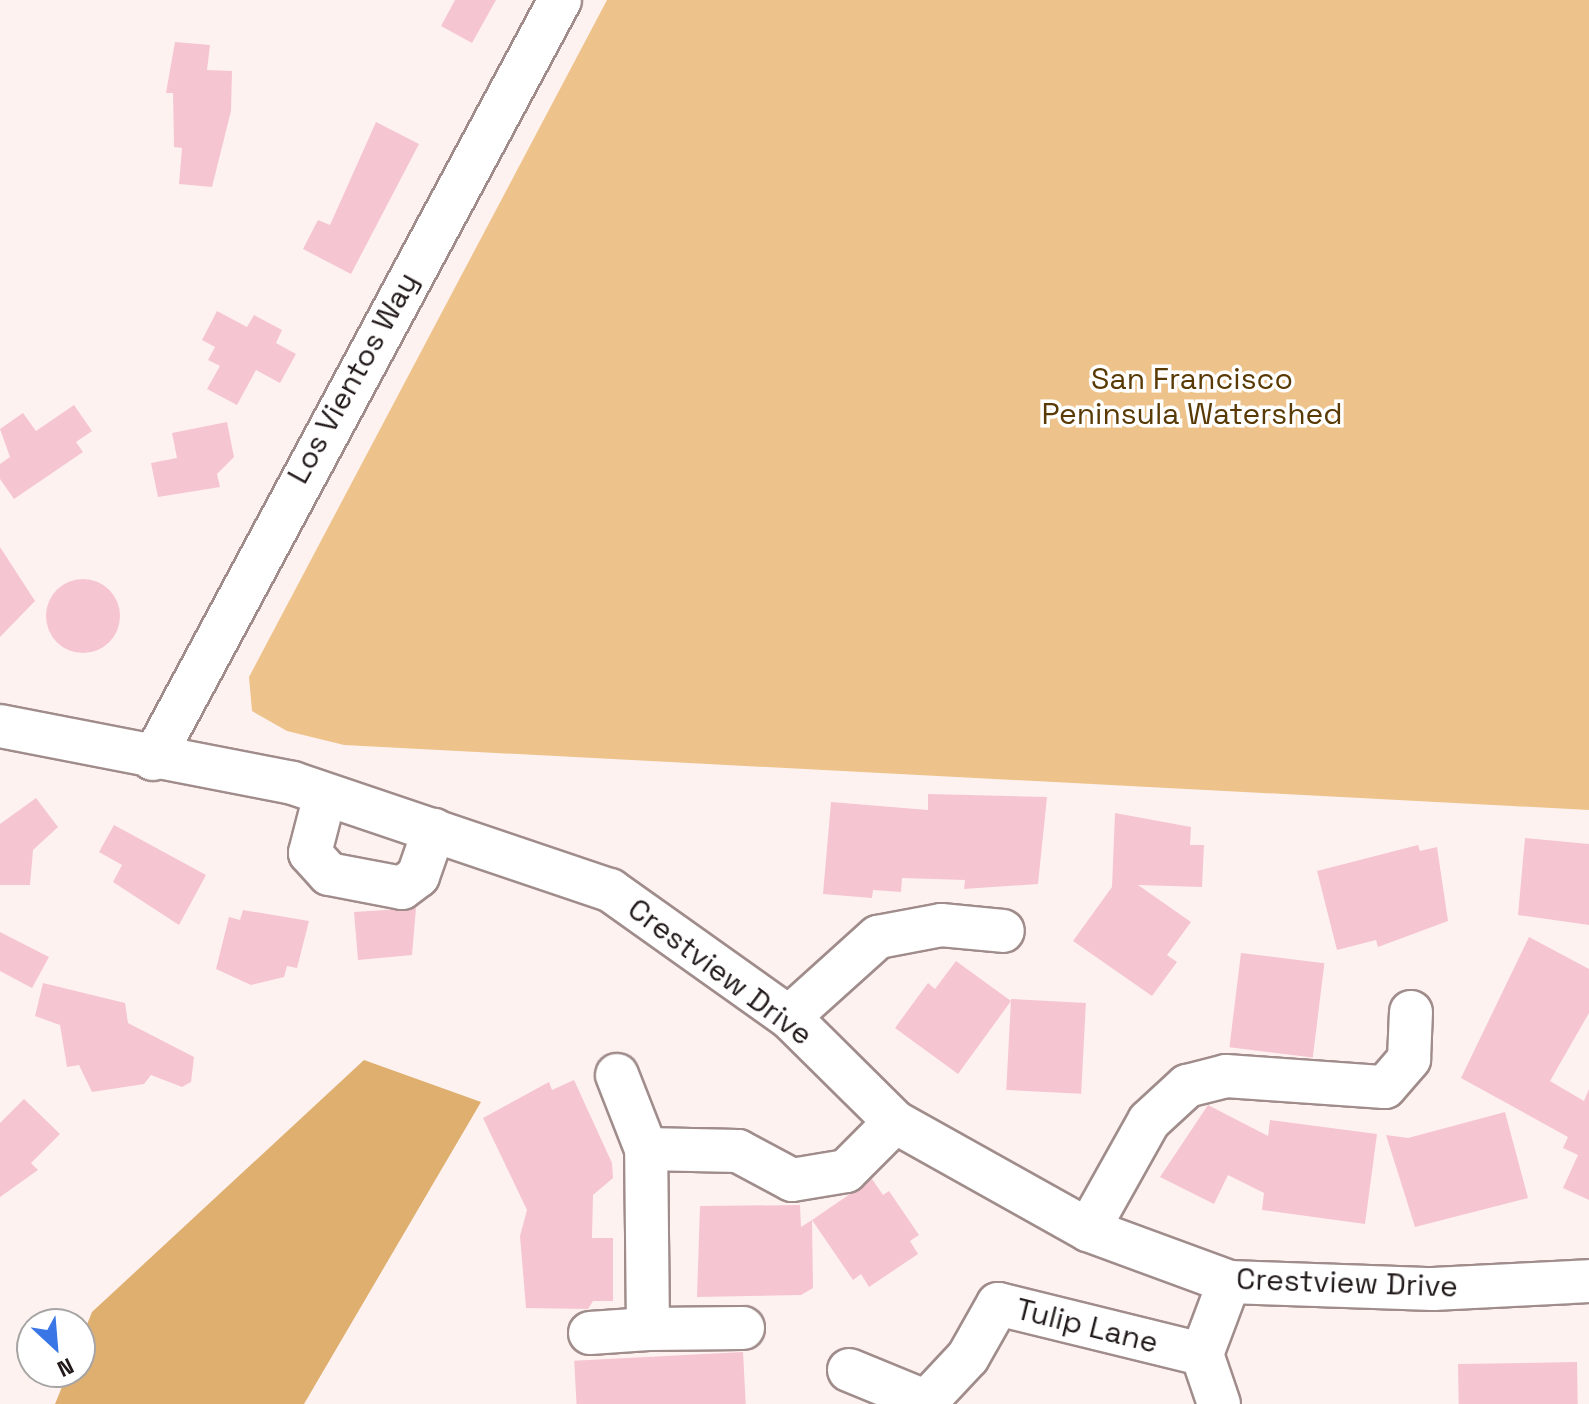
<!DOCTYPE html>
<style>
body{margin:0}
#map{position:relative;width:1589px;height:1404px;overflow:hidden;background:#fef2f0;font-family:"Space Grotesk",sans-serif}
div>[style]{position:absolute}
.green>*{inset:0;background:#eec38b}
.forest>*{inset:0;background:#deaf6f}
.building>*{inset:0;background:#f6c5d2;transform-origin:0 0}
.round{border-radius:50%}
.roads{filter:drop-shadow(2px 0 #a08d8b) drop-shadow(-2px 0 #a08d8b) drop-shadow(0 2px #a08d8b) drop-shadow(0 -2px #a08d8b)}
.minor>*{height:42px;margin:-21px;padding:0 21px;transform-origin:21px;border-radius:21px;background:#fff}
span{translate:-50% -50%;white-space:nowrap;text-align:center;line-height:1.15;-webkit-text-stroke:7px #fff;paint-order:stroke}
.street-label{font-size:30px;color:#231b1b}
.park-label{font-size:30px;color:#593904}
.north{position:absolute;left:16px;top:1308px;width:80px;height:80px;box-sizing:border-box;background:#fff;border:2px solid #a7a4a4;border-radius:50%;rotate:154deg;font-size:22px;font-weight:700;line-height:32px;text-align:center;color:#231b1b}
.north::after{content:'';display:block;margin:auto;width:28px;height:36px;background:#3a76e5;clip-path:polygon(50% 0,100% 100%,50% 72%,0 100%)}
</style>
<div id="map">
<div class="green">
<i style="clip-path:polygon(607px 0,1589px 0,1589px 810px,344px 745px,287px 731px,252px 711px,249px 677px)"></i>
</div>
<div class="forest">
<i style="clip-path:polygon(364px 1060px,481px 1102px,304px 1404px,55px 1404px,68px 1372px,80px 1372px,80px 1342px,92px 1312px)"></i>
</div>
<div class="building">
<i style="clip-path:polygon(455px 0,496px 0,472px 43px,441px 26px)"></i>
<i style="clip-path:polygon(175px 42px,210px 45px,207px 70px,232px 71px,231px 111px,212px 187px,179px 184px,182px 148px,174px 147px,173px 93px,166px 93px)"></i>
<i style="clip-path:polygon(376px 122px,419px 144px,351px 274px,303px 249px,318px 220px,330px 225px)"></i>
<i style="clip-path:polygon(217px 311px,247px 327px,254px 315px,282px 330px,276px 343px,296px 354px,280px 383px,256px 370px,237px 405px,207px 389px,220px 366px,208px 360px,215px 347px,202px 340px)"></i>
<i style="clip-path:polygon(74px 405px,92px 431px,76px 442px,83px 452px,14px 499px,0 479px,0 464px,10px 457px,0 429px,23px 413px,36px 431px)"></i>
<i style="clip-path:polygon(227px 422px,234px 457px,217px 474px,220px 487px,158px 497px,151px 463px,177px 458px,172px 433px)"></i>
<i style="clip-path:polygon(0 547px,35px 601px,0 637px)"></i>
<i class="round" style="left:46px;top:579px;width:74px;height:74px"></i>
<i style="clip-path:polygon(928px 794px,1047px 797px,1038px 884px,964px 889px,965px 880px,902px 878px,901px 892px,873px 890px,872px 898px,823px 894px,831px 802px,928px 810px)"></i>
<i style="clip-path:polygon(36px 798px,58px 827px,33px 850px,30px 885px,0 885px,0 824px)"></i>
<i style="clip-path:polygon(1115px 813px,1191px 827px,1190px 845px,1204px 845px,1202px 887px,1138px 885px,1191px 922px,1167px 955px,1177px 962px,1152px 996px,1073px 941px,1112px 887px)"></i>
<i style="clip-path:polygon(114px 825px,206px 875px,179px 925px,113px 882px,122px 865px,99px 852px)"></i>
<i style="clip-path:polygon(1525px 838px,1589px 844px,1589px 925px,1518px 915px)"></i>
<i style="clip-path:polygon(1418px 845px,1420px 851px,1437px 847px,1448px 921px,1378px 947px,1376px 940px,1337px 950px,1317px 871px)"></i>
<i style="clip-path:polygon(416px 908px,412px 955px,358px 960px,354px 912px)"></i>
<i style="clip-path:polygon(243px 910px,309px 921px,297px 968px,287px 966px,284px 977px,251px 985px,216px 969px,229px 917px,240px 920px)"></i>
<i style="clip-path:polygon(0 932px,49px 957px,32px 988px,0 971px)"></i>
<i style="clip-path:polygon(1529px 937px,1589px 969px,1589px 1013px,1550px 1081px,1584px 1101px,1589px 1089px,1589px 1200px,1563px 1188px,1578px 1155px,1563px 1148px,1568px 1137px,1461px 1078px)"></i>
<i style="left:1241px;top:953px;width:84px;height:95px;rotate:7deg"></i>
<i style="clip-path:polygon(956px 961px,1011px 1001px,958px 1074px,895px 1028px,928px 983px,935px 989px)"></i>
<i style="clip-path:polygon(43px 983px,125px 1003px,128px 1023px,194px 1057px,191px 1082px,182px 1087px,151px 1075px,144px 1084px,92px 1092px,79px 1065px,67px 1067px,60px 1025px,35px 1016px)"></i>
<i style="left:1011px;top:999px;width:75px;height:91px;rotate:3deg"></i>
<i style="clip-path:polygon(574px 1080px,612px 1163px,613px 1178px,593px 1195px,592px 1238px,613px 1238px,613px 1301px,593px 1301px,588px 1309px,526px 1308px,520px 1236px,527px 1210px,483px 1118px,549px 1082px,552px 1090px)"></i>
<i style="clip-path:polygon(24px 1099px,60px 1134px,31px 1163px,38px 1170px,0 1197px,0 1123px)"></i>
<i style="clip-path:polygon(1208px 1105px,1268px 1136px,1270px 1120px,1377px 1134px,1365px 1224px,1262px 1210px,1264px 1193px,1228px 1175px,1214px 1204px,1160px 1177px)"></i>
<i style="clip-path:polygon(1505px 1112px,1528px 1198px,1415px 1227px,1386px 1135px,1408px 1138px)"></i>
<i style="clip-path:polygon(872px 1179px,883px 1195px,889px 1191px,919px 1235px,910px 1241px,918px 1254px,869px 1287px,861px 1274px,853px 1280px,812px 1220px)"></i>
<i style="clip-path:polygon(800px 1205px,801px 1227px,812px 1220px,813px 1288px,801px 1295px,697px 1297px,700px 1206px)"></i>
<i style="left:743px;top:1352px;width:52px;height:169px;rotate:87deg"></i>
<i style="left:1577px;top:1362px;width:42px;height:119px;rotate:89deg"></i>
</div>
<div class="roads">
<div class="minor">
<i style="left:0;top:726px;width:298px;rotate:11deg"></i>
<i style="left:293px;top:783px;width:335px;rotate:18.7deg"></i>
<i style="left:610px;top:890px;width:219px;rotate:35.4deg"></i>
<i style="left:789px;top:1017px;width:149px;rotate:44.7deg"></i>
<i style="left:895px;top:1122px;width:221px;rotate:29.2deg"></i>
<i style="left:1088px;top:1230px;width:150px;rotate:20.2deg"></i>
<i style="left:1229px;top:1282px;width:204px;rotate:2deg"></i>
<i style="left:1433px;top:1289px;width:156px;rotate:-2.9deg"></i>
<i style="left:153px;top:759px;width:861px;rotate:-61.8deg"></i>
<i style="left:325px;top:795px;width:60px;rotate:104.5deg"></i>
<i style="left:310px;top:853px;width:28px;rotate:48deg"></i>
<i style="left:329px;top:874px;width:74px;rotate:10.9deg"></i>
<i style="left:402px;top:888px;width:20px;rotate:-37deg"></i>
<i style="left:418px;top:876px;width:49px;rotate:-70.8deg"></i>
<i style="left:789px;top:1017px;width:120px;rotate:-42deg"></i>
<i style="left:878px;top:937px;width:64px;rotate:-10.8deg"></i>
<i style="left:941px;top:925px;width:62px;rotate:5.5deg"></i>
<i style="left:617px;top:1075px;width:79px;rotate:68.6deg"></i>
<i style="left:1088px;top:1230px;width:125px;rotate:-60.8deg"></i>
<i style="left:1149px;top:1121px;width:52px;rotate:-42.6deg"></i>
<i style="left:1187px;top:1086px;width:40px;rotate:-14.4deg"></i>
<i style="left:1226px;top:1076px;width:159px;rotate:4deg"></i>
<i style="left:1385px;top:1087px;width:37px;rotate:-49deg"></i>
<i style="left:1409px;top:1059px;width:47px;rotate:-87.6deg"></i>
<i style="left:743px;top:1328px;width:95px;rotate:179.4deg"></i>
<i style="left:648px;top:1329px;width:180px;rotate:-90.6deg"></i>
<i style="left:646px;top:1149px;width:92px;rotate:1.2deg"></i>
<i style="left:738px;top:1151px;width:61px;rotate:28.2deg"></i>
<i style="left:792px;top:1180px;width:55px;rotate:-9.5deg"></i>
<i style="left:846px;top:1171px;width:69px;rotate:-45deg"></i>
<i style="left:590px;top:1333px;width:58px;rotate:-3.9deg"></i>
<i style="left:849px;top:1370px;width:79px;rotate:22.3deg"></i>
<i style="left:924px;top:1404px;width:64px;rotate:-46.9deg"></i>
<i style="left:968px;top:1357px;width:61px;rotate:-60.5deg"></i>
<i style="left:998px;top:1304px;width:210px;rotate:13.8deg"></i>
<i style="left:1219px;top:1404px;width:53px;rotate:-108.8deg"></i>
<i style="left:1202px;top:1354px;width:77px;rotate:-69.4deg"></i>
</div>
</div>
<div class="street-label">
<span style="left:353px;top:378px;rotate:-61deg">Los Vientos Way</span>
<span style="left:720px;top:972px;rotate:37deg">Crestview Drive</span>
<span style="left:1347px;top:1283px;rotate:2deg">Crestview Drive</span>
<span style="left:1087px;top:1326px;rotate:14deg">Tulip Lane</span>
</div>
<div class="park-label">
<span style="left:1192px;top:396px">San Francisco<br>Peninsula Watershed</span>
</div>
<div class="north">N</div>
</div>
